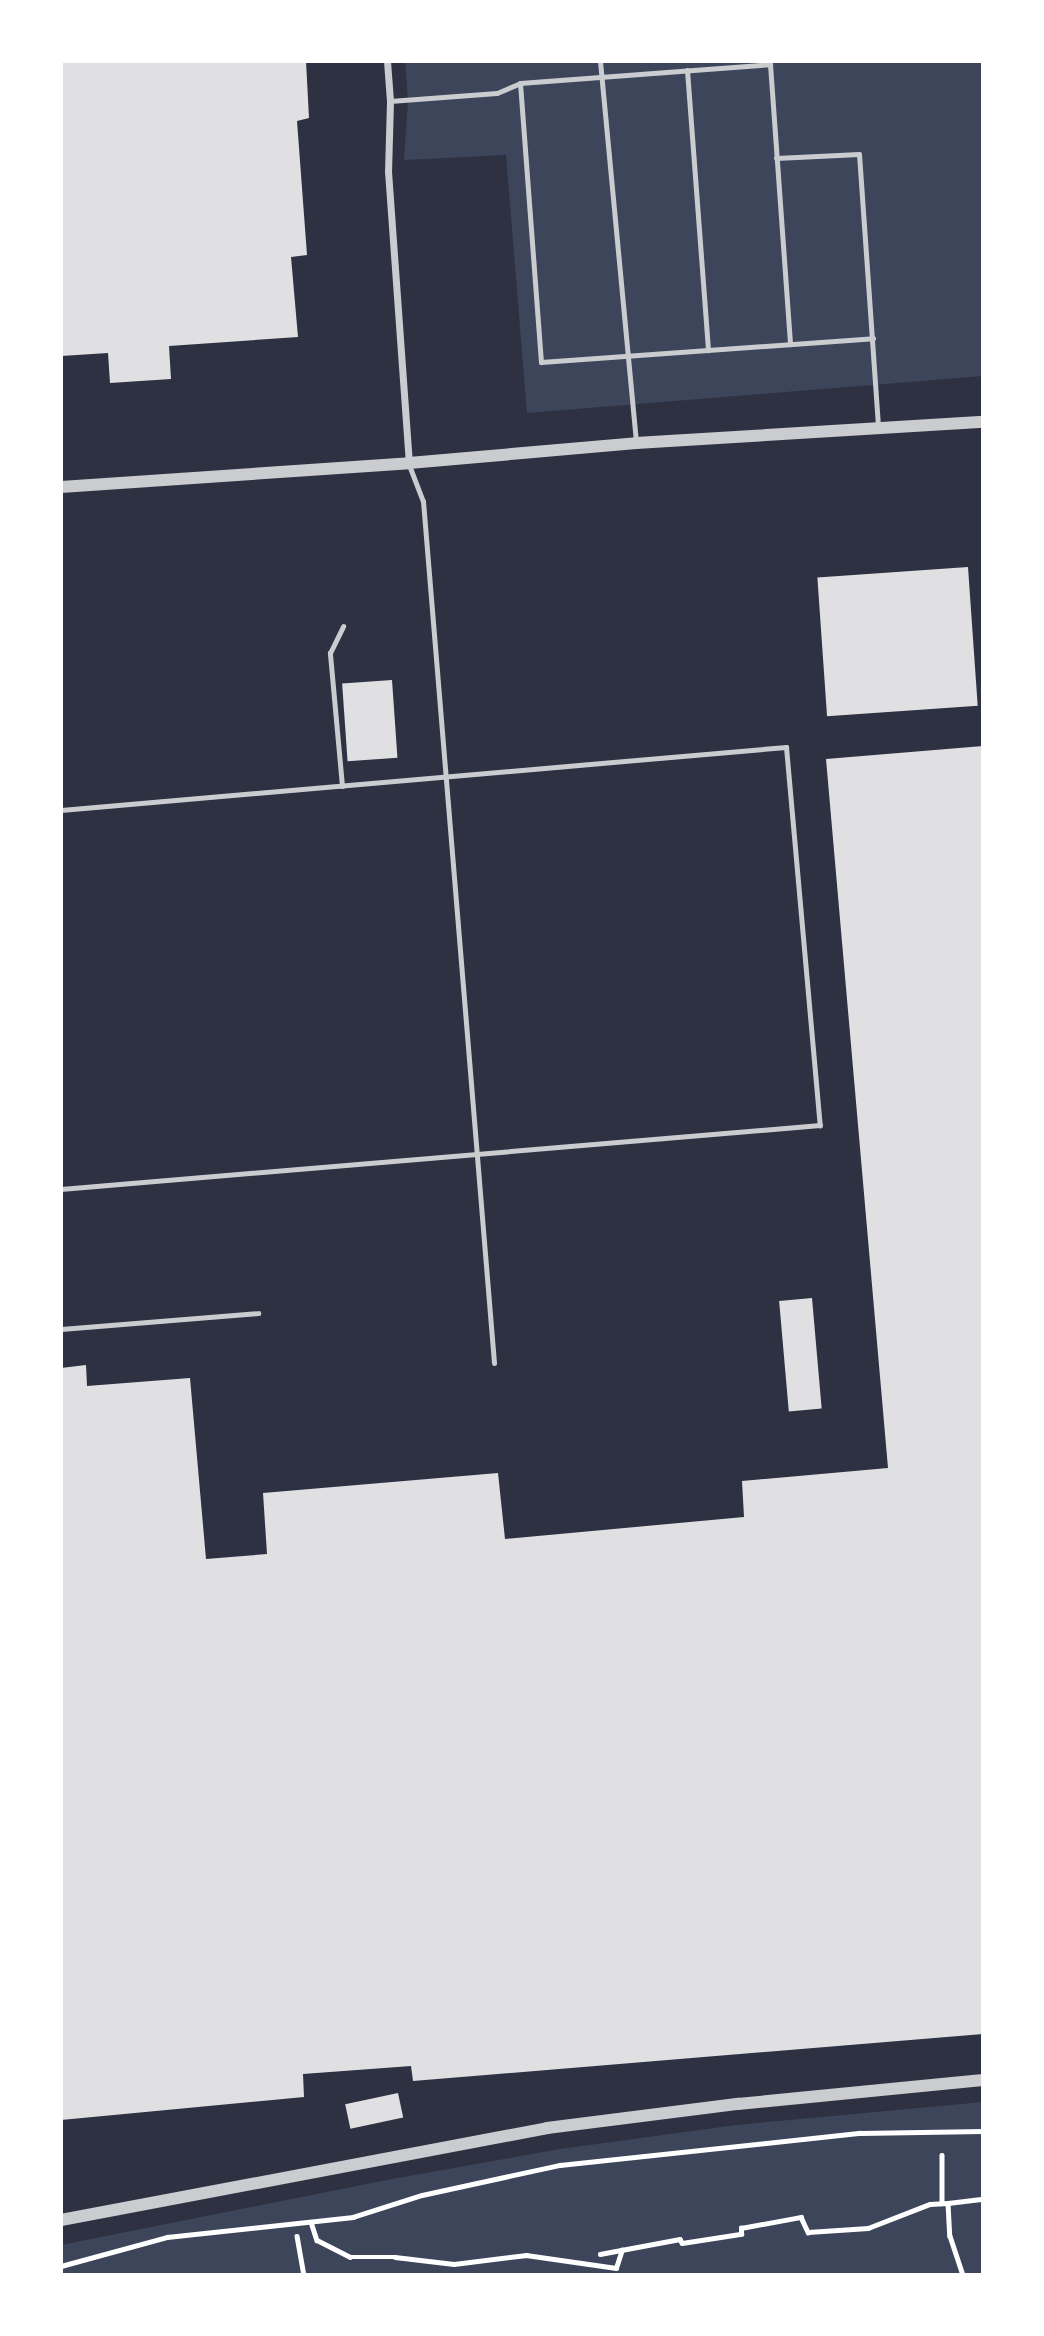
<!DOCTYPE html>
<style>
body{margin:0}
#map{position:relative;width:1044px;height:2336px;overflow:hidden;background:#2d3142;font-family:Quicksand,sans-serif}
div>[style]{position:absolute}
.green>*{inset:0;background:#3c4559}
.building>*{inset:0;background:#e0e0e3;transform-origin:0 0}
.path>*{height:4.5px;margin:-2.25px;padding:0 2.25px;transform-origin:2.25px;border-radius:2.25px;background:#fff}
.service>*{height:5px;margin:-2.5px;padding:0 2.5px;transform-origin:2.5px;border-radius:2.5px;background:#caccd0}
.minor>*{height:7px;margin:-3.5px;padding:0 3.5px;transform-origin:3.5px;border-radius:3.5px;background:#caccd0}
.tertiary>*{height:12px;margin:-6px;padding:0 6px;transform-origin:6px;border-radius:6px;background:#caccd0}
span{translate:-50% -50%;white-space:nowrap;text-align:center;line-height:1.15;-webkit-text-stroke:5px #fff;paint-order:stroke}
.frame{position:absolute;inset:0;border:63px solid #fff;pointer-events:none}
</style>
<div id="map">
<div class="green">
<i style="clip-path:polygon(405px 61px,983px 61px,983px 376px,527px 413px,506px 155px,404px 160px,408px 100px)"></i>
<i style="clip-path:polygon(983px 2102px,983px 2275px,61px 2275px,61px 2245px,392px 2179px,560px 2149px,736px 2125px)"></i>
</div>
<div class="building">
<i style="clip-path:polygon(61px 61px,306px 61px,309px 118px,297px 121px,307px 255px,291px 257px,298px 337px,169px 346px,171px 379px,110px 383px,108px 353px,61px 356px)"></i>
<i style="left:968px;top:567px;width:139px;height:151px;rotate:86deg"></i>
<i style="left:392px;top:680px;width:78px;height:50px;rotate:86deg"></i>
<i style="clip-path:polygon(983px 746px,983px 2034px,413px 2081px,411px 2066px,303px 2074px,304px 2097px,61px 2120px,61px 1368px,86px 1365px,87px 1386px,190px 1378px,206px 1559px,267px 1554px,263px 1493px,498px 1473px,505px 1539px,744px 1517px,742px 1481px,888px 1468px,826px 759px)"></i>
<i style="left:812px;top:1298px;width:111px;height:33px;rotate:85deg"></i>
<i style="left:398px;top:2093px;width:25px;height:54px;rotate:78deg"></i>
</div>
<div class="path">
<i style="left:942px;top:2155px;width:48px;rotate:90deg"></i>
<i style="left:948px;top:2203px;width:35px;rotate:-7deg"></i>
<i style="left:311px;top:2222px;width:19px;rotate:72deg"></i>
<i style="left:317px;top:2240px;width:37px;rotate:27deg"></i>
<i style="left:350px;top:2257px;width:45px"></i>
<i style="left:395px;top:2257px;width:59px;rotate:6.8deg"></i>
<i style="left:454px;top:2264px;width:73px;rotate:-7.1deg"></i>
<i style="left:526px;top:2255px;width:91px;rotate:8.2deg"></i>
<i style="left:616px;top:2268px;width:19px;rotate:-72deg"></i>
<i style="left:297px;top:2236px;width:40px;rotate:80deg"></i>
<i style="left:600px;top:2254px;width:81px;rotate:-10.6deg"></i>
<i style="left:680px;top:2239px;width:4px;rotate:63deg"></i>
<i style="left:682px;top:2243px;width:60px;rotate:-8.7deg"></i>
<i style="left:741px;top:2234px;width:6px;rotate:-90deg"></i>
<i style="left:741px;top:2228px;width:61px;rotate:-10.4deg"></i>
<i style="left:801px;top:2217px;width:17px;rotate:65deg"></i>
<i style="left:808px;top:2232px;width:60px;rotate:-3.8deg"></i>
<i style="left:868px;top:2228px;width:66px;rotate:-21.2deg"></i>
<i style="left:930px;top:2204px;width:18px;rotate:-3deg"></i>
<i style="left:948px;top:2203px;width:33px;rotate:87deg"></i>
<i style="left:950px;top:2236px;width:41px;rotate:71.6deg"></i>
<i style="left:61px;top:2266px;width:110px;rotate:-15.3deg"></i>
<i style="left:167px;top:2237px;width:187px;rotate:-6.1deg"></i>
<i style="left:353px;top:2217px;width:72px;rotate:-17.7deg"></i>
<i style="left:422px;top:2195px;width:141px;rotate:-12.3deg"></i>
<i style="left:560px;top:2165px;width:302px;rotate:-6.1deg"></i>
<i style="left:860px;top:2133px;width:123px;rotate:-0.9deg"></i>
</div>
<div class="service">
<i style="left:600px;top:61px;width:384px;rotate:84.6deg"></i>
<i style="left:687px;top:70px;width:281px;rotate:85.7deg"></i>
<i style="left:520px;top:83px;width:280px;rotate:85.7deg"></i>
<i style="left:541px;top:362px;width:333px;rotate:-4.1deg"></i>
<i style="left:390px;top:101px;width:107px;rotate:-4.3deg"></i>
<i style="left:497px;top:93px;width:25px;rotate:-23deg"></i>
<i style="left:520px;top:83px;width:251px;rotate:-4.3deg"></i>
<i style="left:770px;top:64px;width:281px;rotate:85.9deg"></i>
<i style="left:776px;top:158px;width:83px;rotate:-2.8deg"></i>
<i style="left:859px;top:154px;width:274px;rotate:86deg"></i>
<i style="left:409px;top:465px;width:39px;rotate:69deg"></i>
<i style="left:423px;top:501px;width:865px;rotate:85.29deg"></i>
<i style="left:342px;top:786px;width:134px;rotate:-95.2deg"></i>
<i style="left:330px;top:653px;width:30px;rotate:-64deg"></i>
<i style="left:61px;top:810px;width:728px;rotate:-4.97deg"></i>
<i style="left:786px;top:747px;width:380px;rotate:84.9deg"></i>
<i style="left:820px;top:1125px;width:762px;rotate:175.18deg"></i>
<i style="left:61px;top:1329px;width:198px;rotate:-4.6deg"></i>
</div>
<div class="minor">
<i style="left:387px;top:61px;width:40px;rotate:85.7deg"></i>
<i style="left:390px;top:101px;width:70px;rotate:91.6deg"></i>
<i style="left:388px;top:171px;width:293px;rotate:85.9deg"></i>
</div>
<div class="tertiary">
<i style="left:61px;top:487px;width:349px;rotate:-3.9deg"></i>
<i style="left:409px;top:463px;width:228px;rotate:-5deg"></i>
<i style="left:636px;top:443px;width:348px;rotate:-3.5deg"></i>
<i style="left:61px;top:2220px;width:495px;rotate:-10.7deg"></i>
<i style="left:547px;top:2128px;width:193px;rotate:-7.2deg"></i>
<i style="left:738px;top:2104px;width:246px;rotate:-5.6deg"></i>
</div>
<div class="frame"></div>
</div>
